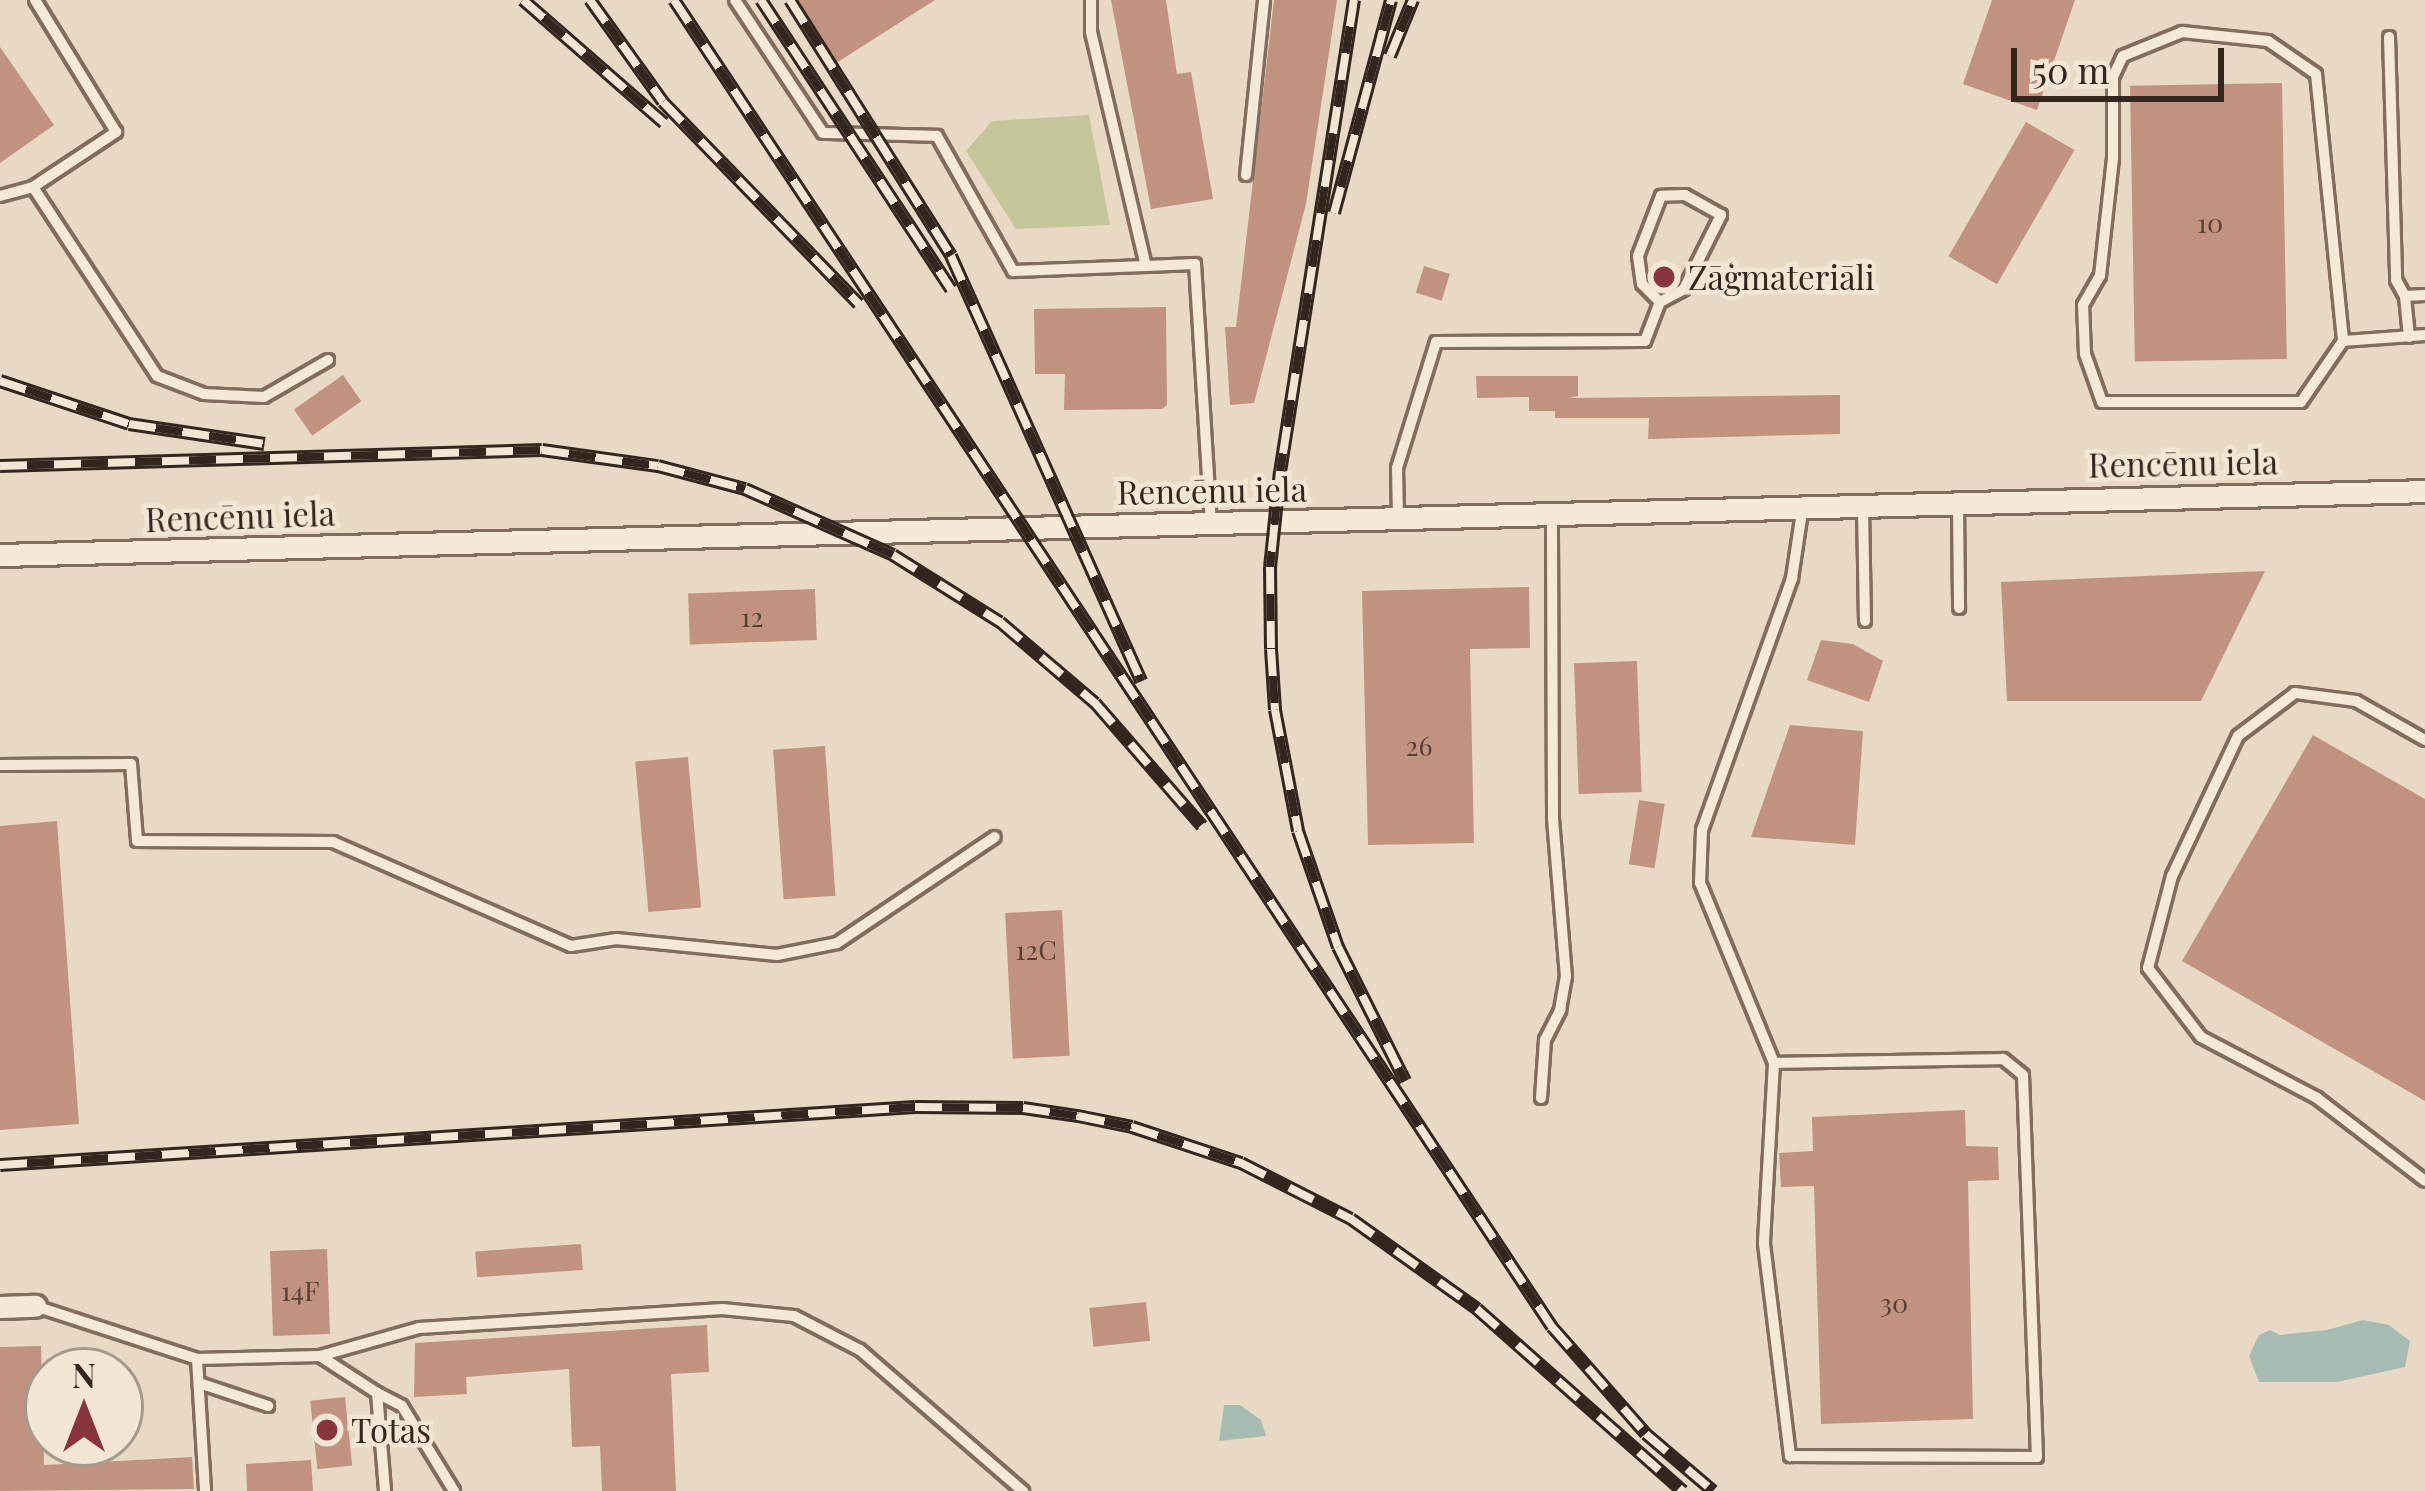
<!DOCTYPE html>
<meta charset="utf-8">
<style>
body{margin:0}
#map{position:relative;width:2425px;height:1491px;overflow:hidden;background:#e8d9c5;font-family:"Playfair Display",serif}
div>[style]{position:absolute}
.green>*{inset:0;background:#c5c59a}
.water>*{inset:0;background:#a6bcb3}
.building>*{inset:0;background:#c29280;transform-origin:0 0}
.roads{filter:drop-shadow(3px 0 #816c5d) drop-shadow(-3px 0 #816c5d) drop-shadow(0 3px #816c5d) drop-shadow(0 -3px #816c5d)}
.service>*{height:10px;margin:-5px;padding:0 5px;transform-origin:5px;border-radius:5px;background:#f4e8d7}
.minor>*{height:21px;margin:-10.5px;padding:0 10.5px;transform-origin:10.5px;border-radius:10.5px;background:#f4e8d7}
.rail>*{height:14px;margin-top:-7px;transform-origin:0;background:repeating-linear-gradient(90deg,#f1e5d4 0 27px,#33261f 0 54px);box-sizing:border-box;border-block:3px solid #33261f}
.dots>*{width:33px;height:33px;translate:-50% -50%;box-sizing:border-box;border:6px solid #f1e5d4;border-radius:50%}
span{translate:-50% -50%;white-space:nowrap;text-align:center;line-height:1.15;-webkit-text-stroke:9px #f1e5d4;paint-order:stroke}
.number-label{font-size:27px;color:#574137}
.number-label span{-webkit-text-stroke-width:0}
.poi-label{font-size:33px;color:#33261f}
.left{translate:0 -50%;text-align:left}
.street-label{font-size:33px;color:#33261f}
.north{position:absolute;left:24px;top:1347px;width:120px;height:120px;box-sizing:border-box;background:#f1e5d4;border:3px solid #a5998c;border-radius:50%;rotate:0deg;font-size:33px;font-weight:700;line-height:48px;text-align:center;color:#33261f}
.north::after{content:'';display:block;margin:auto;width:42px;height:54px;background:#893540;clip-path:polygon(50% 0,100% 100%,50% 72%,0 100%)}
.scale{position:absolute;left:2011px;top:48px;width:213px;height:54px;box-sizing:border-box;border:6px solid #33261f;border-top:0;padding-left:15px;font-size:36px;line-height:42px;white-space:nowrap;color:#33261f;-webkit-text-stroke:9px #f1e5d4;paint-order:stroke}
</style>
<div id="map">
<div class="green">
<i style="clip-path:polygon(1089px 115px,1110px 225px,1016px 229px,966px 151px,992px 121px)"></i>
</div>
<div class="water">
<i style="clip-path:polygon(2363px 1320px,2389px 1325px,2410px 1341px,2405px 1367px,2337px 1382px,2259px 1382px,2249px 1356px,2259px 1335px,2270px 1330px,2280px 1335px,2327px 1330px)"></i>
<i style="clip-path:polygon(1224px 1405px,1240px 1405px,1261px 1420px,1266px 1436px,1219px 1441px)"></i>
</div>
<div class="building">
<i style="clip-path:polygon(791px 0,935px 0,833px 65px)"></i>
<i style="clip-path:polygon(1111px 0,1166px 0,1177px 74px,1191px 72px,1213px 199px,1151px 209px)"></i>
<i style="clip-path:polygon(1274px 0,1337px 0,1306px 204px,1254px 403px,1230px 405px,1225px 327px,1236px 327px)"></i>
<i style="clip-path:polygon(1992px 0,2075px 0,2037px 110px,1963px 84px)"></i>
<i style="clip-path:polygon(0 47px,54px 125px,0 163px)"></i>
<i style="left:2282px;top:83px;width:276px;height:152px;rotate:89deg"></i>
<i style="left:2026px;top:122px;width:56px;height:155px;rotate:30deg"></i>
<i style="left:1424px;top:266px;width:27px;height:28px;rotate:17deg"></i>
<i style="clip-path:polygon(1166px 307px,1167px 405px,1162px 409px,1064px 410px,1065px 374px,1035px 374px,1034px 309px)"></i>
<i style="left:343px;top:375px;width:32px;height:60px;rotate:55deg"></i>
<i style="clip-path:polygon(1476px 376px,1578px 376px,1578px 396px,1569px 398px,1840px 395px,1840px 434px,1648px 439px,1649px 418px,1555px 418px,1555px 411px,1529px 411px,1529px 397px,1477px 398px)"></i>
<i style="clip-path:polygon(2265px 571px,2201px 701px,2007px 701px,2001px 582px)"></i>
<i style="clip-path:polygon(1529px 587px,1530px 648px,1470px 649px,1474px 843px,1368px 845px,1362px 591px)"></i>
<i style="left:815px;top:589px;width:51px;height:127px;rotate:88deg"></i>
<i style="clip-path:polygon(1821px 640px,1853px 644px,1883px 661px,1869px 702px,1807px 680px)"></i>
<i style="left:1637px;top:661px;width:131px;height:63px;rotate:88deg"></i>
<i style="clip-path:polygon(1790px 725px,1863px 731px,1855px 845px,1751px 837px)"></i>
<i style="clip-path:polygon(2313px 735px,2425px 799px,2425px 1101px,2182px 961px)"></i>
<i style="left:825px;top:746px;width:150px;height:52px;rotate:86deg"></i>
<i style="left:688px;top:757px;width:151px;height:53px;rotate:85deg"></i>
<i style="left:1639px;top:800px;width:26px;height:65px;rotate:9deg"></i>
<i style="clip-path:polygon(57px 821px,79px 1124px,0 1130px,0 826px)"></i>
<i style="left:1062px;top:910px;width:146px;height:57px;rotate:87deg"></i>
<i style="clip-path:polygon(1965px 1110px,1966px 1146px,1998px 1147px,1999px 1180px,1968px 1181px,1973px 1419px,1821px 1424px,1814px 1186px,1781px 1187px,1779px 1153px,1813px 1151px,1812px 1117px)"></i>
<i style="left:581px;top:1244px;width:26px;height:106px;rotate:86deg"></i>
<i style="left:327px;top:1249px;width:85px;height:57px;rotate:88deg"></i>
<i style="left:1146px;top:1302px;width:39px;height:57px;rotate:84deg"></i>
<i style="clip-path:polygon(707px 1325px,709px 1372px,671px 1374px,676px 1491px,602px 1491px,600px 1446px,572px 1447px,569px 1369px,466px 1377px,467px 1394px,414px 1397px,415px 1343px)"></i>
<i style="clip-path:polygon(41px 1346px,44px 1465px,192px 1457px,194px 1489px,0 1491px,0 1347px)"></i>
<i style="left:345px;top:1397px;width:69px;height:35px;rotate:84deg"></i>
<i style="clip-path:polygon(311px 1460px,313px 1491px,247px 1491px,246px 1464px)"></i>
</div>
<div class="roads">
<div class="service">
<i style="left:735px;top:0;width:159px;rotate:56.5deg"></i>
<i style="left:823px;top:133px;width:114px;rotate:1.5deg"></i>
<i style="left:937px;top:136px;width:155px;rotate:60.6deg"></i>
<i style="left:1013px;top:271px;width:133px;rotate:-2.2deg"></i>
<i style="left:1091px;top:0;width:32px;rotate:90deg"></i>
<i style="left:1091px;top:32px;width:240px;rotate:76.8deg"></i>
<i style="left:1146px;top:266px;width:49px;rotate:-2.3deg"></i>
<i style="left:1195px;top:264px;width:259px;rotate:86.5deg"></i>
<i style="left:2182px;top:32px;width:86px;rotate:6deg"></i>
<i style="left:2268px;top:41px;width:58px;rotate:34.5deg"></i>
<i style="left:2316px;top:74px;width:268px;rotate:84.2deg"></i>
<i style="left:2343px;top:341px;width:74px;rotate:124.5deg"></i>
<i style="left:2301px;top:402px;width:199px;rotate:180deg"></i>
<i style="left:2102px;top:402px;width:51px;rotate:-109.5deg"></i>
<i style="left:2085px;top:354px;width:49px;rotate:-92.3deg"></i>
<i style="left:2083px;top:305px;width:34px;rotate:-60deg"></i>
<i style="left:2100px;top:276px;width:119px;rotate:-83.7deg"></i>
<i style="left:2113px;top:158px;width:81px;rotate:-90deg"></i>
<i style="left:2113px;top:77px;width:23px;rotate:-65deg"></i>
<i style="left:2123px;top:56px;width:64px;rotate:-22.1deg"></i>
<i style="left:2389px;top:37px;width:243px;rotate:88.3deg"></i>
<i style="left:2396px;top:280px;width:18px;rotate:61deg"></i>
<i style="left:1246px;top:175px;width:176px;rotate:-84.1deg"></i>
<i style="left:33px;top:187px;width:226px;rotate:56.7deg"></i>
<i style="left:157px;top:376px;width:50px;rotate:21deg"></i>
<i style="left:204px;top:394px;width:60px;rotate:2.9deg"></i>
<i style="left:264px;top:397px;width:74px;rotate:-30deg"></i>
<i style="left:0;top:196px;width:34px;rotate:-15deg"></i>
<i style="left:33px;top:187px;width:100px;rotate:-33.5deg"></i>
<i style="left:116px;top:132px;width:155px;rotate:-121.5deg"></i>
<i style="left:2409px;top:337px;width:41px;rotate:-95.6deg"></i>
<i style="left:2405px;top:296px;width:20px;rotate:-3deg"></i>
<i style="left:2343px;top:341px;width:82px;rotate:-4.2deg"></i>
<i style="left:1958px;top:505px;width:103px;rotate:89.4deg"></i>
<i style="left:1863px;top:507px;width:114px;rotate:89deg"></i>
<i style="left:1398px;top:518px;width:50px;rotate:-91.1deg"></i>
<i style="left:1397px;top:468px;width:132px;rotate:-72.8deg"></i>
<i style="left:1436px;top:342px;width:209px;rotate:-0.3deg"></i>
<i style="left:1645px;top:341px;width:42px;rotate:-69deg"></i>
<i style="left:1660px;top:302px;width:27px;rotate:-28deg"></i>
<i style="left:1684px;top:289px;width:83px;rotate:-63.4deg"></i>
<i style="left:1721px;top:215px;width:41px;rotate:-150.9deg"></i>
<i style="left:1685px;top:195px;width:24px;rotate:178deg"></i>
<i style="left:1661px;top:196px;width:64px;rotate:111deg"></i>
<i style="left:1638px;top:256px;width:28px;rotate:82deg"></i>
<i style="left:1642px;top:284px;width:25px;rotate:45deg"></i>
<i style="left:2425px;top:740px;width:79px;rotate:-150.5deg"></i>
<i style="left:2356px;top:701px;width:62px;rotate:-172.5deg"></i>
<i style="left:2295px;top:693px;width:71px;rotate:143deg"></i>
<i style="left:2238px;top:736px;width:155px;rotate:115.2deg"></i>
<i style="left:2172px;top:876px;width:95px;rotate:104.6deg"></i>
<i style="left:2148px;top:968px;width:87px;rotate:52.5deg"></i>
<i style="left:2201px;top:1037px;width:131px;rotate:27.7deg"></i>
<i style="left:2317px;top:1098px;width:136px;rotate:37.5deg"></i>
<i style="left:0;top:765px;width:131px;rotate:-0.4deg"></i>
<i style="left:131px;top:764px;width:77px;rotate:85.5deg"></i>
<i style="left:137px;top:841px;width:196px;rotate:0.3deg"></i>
<i style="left:333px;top:842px;width:260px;rotate:23.6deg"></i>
<i style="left:571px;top:946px;width:46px;rotate:-8.8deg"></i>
<i style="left:616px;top:939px;width:162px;rotate:5.7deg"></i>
<i style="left:777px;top:955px;width:61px;rotate:-11.3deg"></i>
<i style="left:837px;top:943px;width:190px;rotate:-33.9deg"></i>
<i style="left:1774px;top:1063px;width:181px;rotate:93.2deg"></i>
<i style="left:1764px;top:1244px;width:214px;rotate:83deg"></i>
<i style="left:1790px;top:1456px;width:247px;rotate:0.2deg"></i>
<i style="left:2037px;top:1457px;width:382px;rotate:-92.1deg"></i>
<i style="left:2023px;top:1075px;width:26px;rotate:-141deg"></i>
<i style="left:2003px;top:1059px;width:229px;rotate:179deg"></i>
<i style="left:1774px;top:1063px;width:195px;rotate:-112.3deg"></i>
<i style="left:1700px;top:883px;width:53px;rotate:-87.8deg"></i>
<i style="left:1702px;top:830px;width:268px;rotate:-70.3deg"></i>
<i style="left:1792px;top:578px;width:74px;rotate:-81.4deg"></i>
<i style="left:1541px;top:1098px;width:58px;rotate:-86.1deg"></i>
<i style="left:1545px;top:1040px;width:34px;rotate:-63deg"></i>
<i style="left:1560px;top:1010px;width:34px;rotate:-80deg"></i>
<i style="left:1566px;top:977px;width:160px;rotate:-94.7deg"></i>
<i style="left:1553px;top:818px;width:304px;rotate:-90.2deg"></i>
<i style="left:35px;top:1306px;width:170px;rotate:18.1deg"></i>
<i style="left:197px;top:1359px;width:123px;rotate:-1.4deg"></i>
<i style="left:320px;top:1356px;width:103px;rotate:-15.8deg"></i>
<i style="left:419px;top:1328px;width:304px;rotate:-3.6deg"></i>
<i style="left:722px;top:1309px;width:72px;rotate:5.6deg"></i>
<i style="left:794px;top:1316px;width:74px;rotate:27.3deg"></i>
<i style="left:860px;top:1350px;width:216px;rotate:40.9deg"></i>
<i style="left:320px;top:1356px;width:68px;rotate:33deg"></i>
<i style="left:377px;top:1393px;width:98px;rotate:85.3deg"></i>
<i style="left:197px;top:1359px;width:132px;rotate:86.5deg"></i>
<i style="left:199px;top:1383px;width:73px;rotate:18.4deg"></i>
<i style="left:377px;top:1393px;width:28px;rotate:27deg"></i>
<i style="left:402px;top:1406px;width:100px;rotate:58.5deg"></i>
</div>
<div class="minor">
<i style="left:0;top:555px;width:2426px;rotate:-1.51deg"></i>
<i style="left:0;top:1307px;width:35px;rotate:-2deg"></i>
</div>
</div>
<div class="rail">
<i style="left:523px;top:0;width:187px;rotate:41.1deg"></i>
<i style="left:590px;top:0;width:125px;rotate:54.4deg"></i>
<i style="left:663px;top:102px;width:281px;rotate:45.9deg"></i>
<i style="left:674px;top:0;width:1591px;rotate:56.51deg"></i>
<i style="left:1552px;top:1327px;width:142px;rotate:48.7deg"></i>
<i style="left:1646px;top:1434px;width:88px;rotate:40.4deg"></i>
<i style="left:761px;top:0;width:346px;rotate:56.7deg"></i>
<i style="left:790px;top:0;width:302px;rotate:57.8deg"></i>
<i style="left:951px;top:256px;width:466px;rotate:65.9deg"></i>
<i style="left:1354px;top:0;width:477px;rotate:98.9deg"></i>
<i style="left:1280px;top:471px;width:97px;rotate:95.9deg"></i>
<i style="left:1270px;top:567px;width:82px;rotate:89.3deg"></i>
<i style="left:1271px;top:649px;width:61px;rotate:86.2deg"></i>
<i style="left:1275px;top:710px;width:123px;rotate:79.2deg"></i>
<i style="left:1298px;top:831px;width:123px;rotate:71deg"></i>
<i style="left:1338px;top:947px;width:150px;rotate:63.4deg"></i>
<i style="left:1390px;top:56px;width:61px;rotate:-67.7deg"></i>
<i style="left:1334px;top:213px;width:220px;rotate:-75deg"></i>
<i style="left:0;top:381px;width:136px;rotate:18.4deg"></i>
<i style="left:129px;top:424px;width:137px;rotate:8.4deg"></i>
<i style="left:0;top:466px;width:542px;rotate:-1.69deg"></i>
<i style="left:542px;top:450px;width:117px;rotate:7.9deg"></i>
<i style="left:658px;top:466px;width:90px;rotate:14.8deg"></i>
<i style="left:745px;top:489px;width:162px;rotate:24deg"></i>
<i style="left:893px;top:555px;width:126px;rotate:32.1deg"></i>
<i style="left:1000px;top:622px;width:125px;rotate:40.5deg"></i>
<i style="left:1095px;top:703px;width:163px;rotate:49deg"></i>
<i style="left:0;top:1165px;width:917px;rotate:-3.63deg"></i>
<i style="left:915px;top:1107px;width:108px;rotate:0.5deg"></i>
<i style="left:1023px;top:1108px;width:56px;rotate:8.3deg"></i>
<i style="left:1078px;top:1116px;width:55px;rotate:11.5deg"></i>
<i style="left:1132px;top:1127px;width:115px;rotate:18.3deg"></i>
<i style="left:1241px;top:1163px;width:123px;rotate:27deg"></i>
<i style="left:1351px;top:1219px;width:155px;rotate:35.5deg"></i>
<i style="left:1477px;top:1309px;width:275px;rotate:41.5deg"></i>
</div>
<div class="dots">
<i style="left:1664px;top:277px;background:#893540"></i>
<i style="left:327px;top:1430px;background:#893540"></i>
</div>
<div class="number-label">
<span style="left:2210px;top:223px">10</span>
<span style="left:752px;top:617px">12</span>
<span style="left:1419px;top:746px">26</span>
<span style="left:1036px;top:950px">12C</span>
<span style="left:300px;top:1291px">14F</span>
<span style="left:1894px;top:1303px">30</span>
</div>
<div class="poi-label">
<span class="left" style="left:1688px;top:277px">Zāģmateriāli</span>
<span class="left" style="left:351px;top:1430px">Totas</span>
</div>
<div class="street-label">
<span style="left:2183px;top:463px;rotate:-1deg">Rencēnu iela</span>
<span style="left:1212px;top:490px;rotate:-1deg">Rencēnu iela</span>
<span style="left:240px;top:516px;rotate:-2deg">Rencēnu iela</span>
</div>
<div class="north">N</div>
<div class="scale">50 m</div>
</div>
